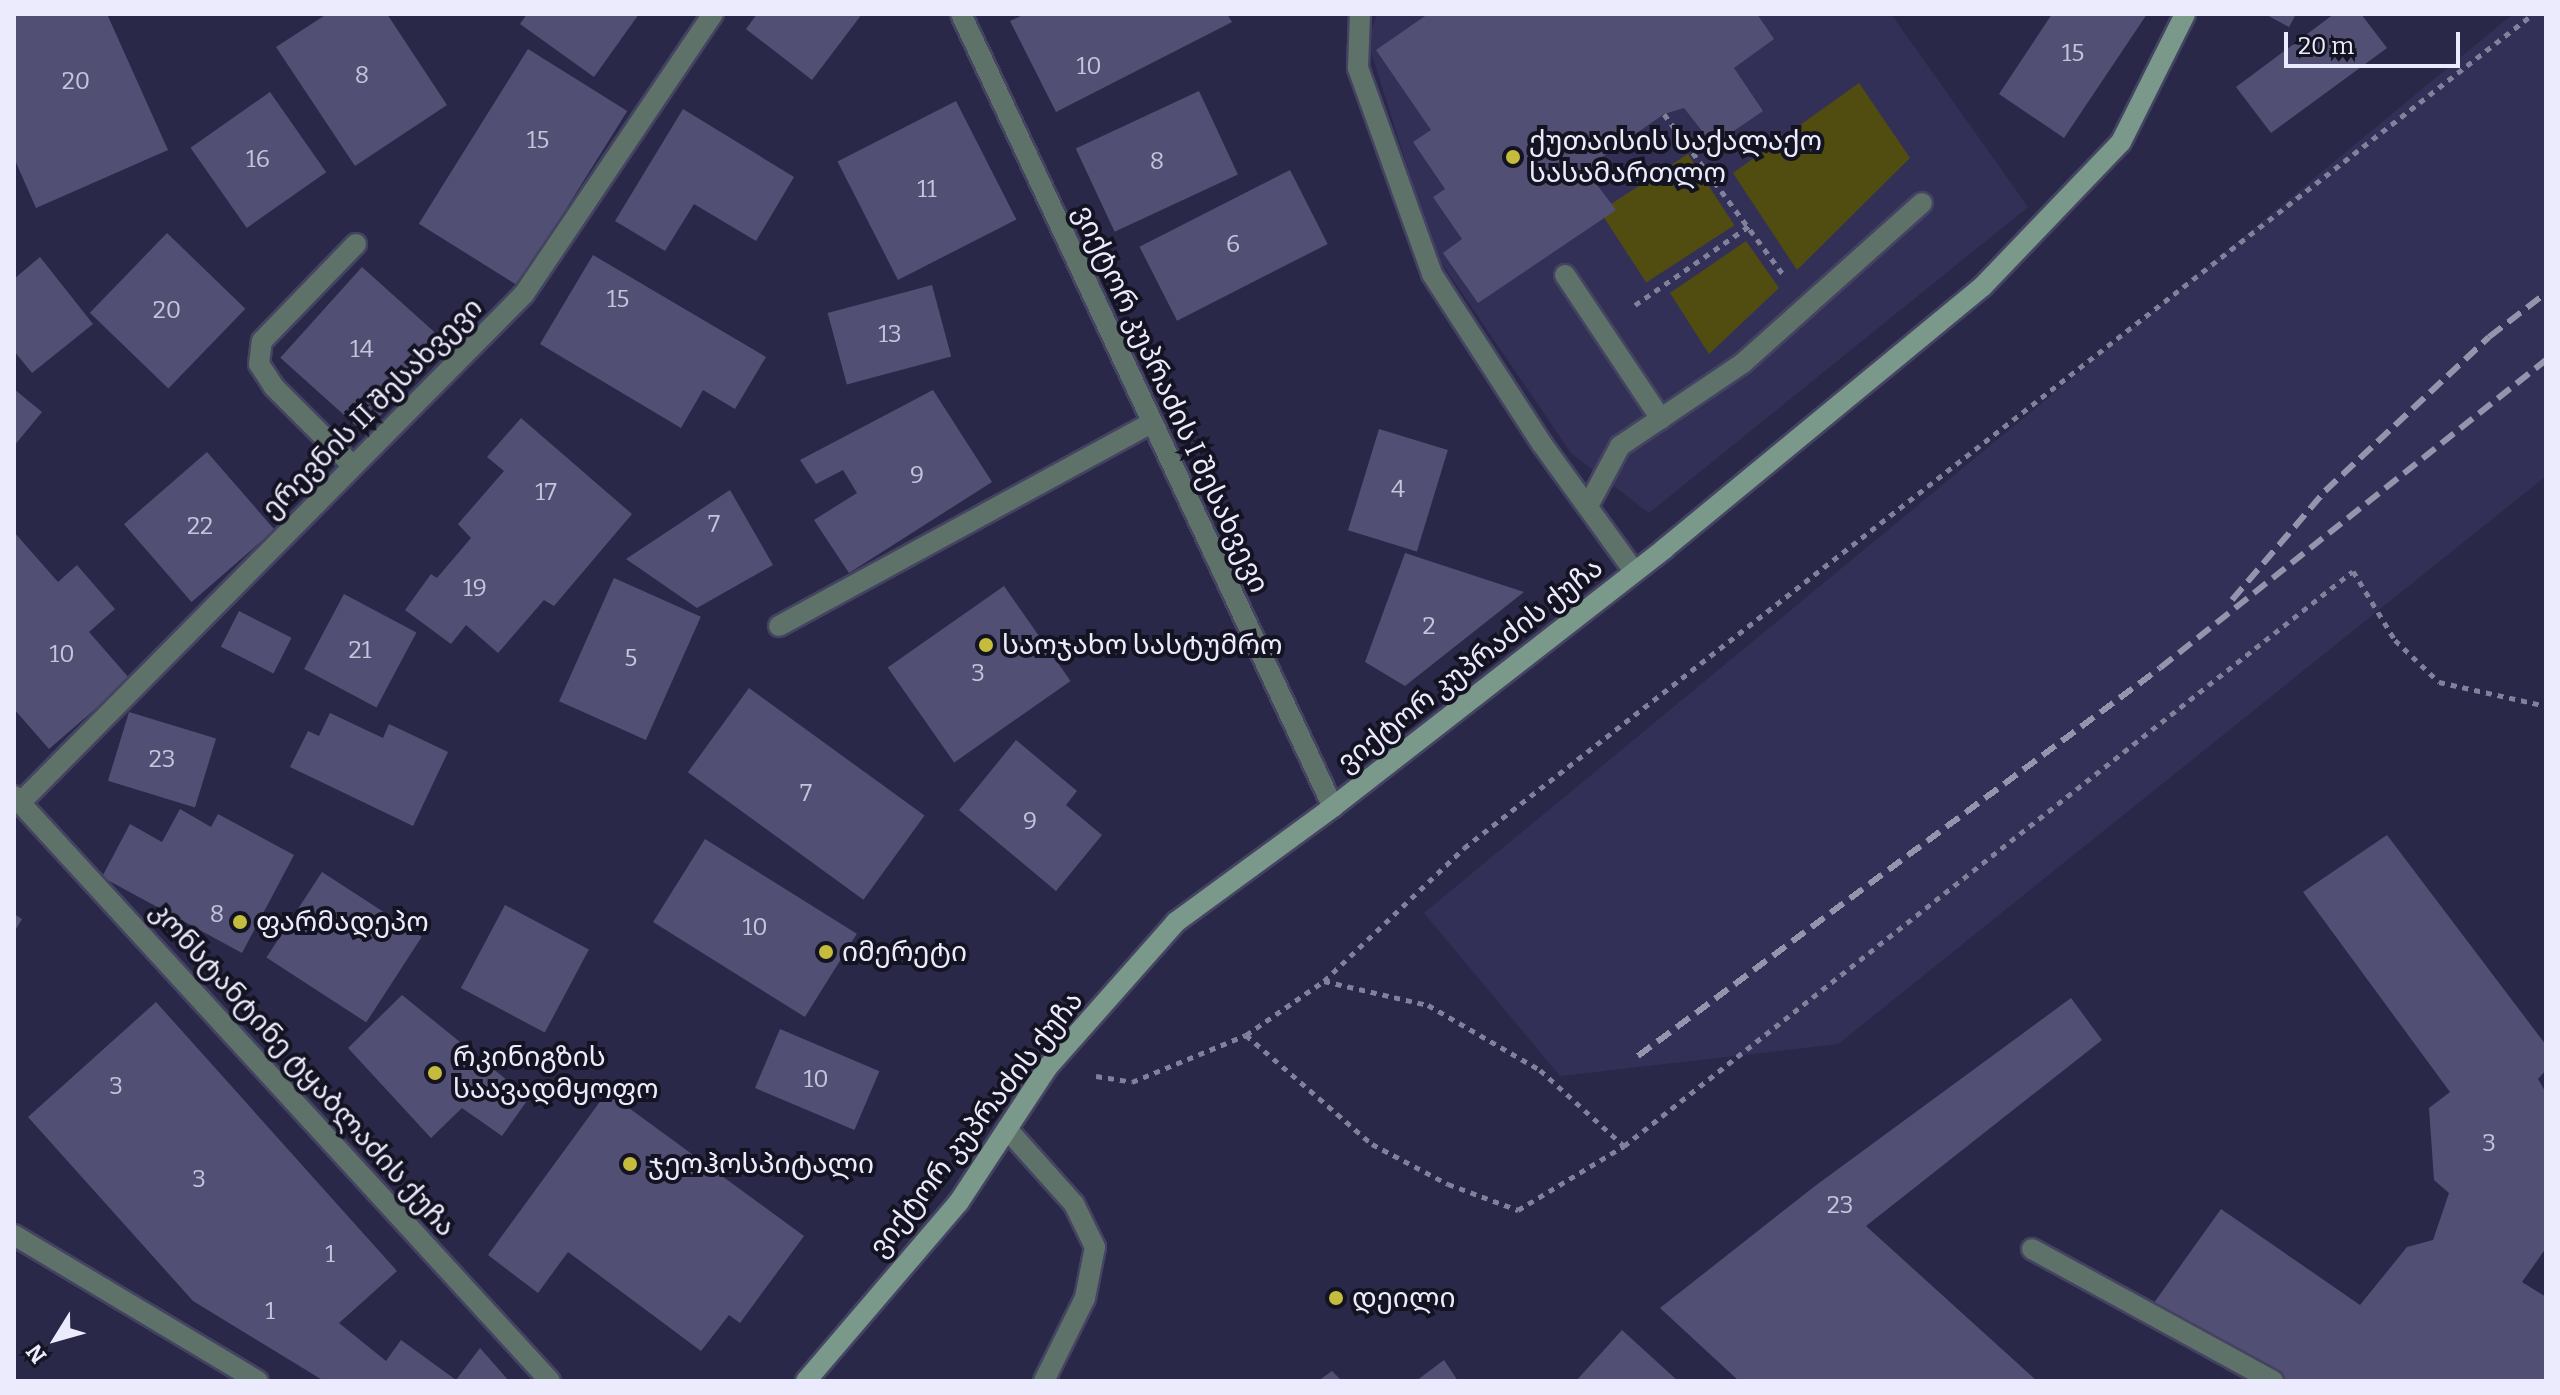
<!DOCTYPE html>
<meta charset="utf-8">
<style>
body{margin:0}
#map{position:relative;width:2560px;height:1395px;overflow:hidden;background:#2a2849;font-family:Bitter,"Noto Sans Georgian",serif}
div>[style]{position:absolute}
.built>*{inset:0;background:#333057}
.green>*{inset:0;background:#514d11;transform-origin:0 0}
.building>*{inset:0;background:#515074;transform-origin:0 0}
.path>*{height:5px;margin-top:-2.5px;transform-origin:0;background:repeating-linear-gradient(90deg,#82819b 0 6px,transparent 0 12px)}
.roads{filter:drop-shadow(2px 0 #454362) drop-shadow(-2px 0 #454362) drop-shadow(0 2px #454362) drop-shadow(0 -2px #454362)}
.lane>*{height:20px;margin:-10px;padding:0 10px;transform-origin:10px;border-radius:10px;background:#5f7269}
.street>*{height:20px;margin:-10px;padding:0 10px;transform-origin:10px;border-radius:10px;background:#5f7269}
.secondary>*{height:20px;margin:-10px;padding:0 10px;transform-origin:10px;border-radius:10px;background:#7a998b}
.rail>*{height:6px;margin-top:-3px;transform-origin:0;background:repeating-linear-gradient(90deg,#9594ad 0 16px,transparent 0 24px)}
.dots>*{width:22px;height:22px;translate:-50% -50%;box-sizing:border-box;border:4px solid #141322;border-radius:50%}
span{translate:-50% -50%;white-space:nowrap;text-align:center;line-height:1.15;-webkit-text-stroke:8px #141322;paint-order:stroke}
.number-label{font-size:24px;color:#c4c4db}
.number-label span{-webkit-text-stroke-width:0}
.poi-label{font-size:28px;color:#ebebfd}
.left{translate:0 -50%;text-align:left}
.street-label{font-size:28px;color:#ebebfd}
.frame{position:absolute;inset:0;border:16px solid #ebebfd;pointer-events:none}
.north{position:absolute;left:16px;top:1299px;width:80px;height:80px;-webkit-text-stroke:6px #141322;paint-order:stroke;rotate:233deg;font-size:22px;font-weight:700;line-height:32px;text-align:center;color:#ebebfd}
.north::after{content:'';display:block;margin:auto;width:28px;height:36px;background:#ebebfd;clip-path:polygon(50% 0,100% 100%,50% 72%,0 100%)}
.scale{position:absolute;left:2284px;top:32px;width:176px;height:36px;box-sizing:border-box;border:4px solid #ebebfd;border-top:0;padding-left:10px;font-size:24px;line-height:28px;white-space:nowrap;color:#ebebfd;-webkit-text-stroke:6px #141322;paint-order:stroke}
</style>
<div id="map">
<div class="built">
<i style="clip-path:polygon(1377px 14px,1891px 14px,2028px 207px,1649px 513px,1571px 453px,1434px 252px,1368px 42px)"></i>
<i style="clip-path:polygon(2513px 14px,2546px 14px,2546px 476px,1838px 1044px,1560px 1076px,1424px 913px)"></i>
</div>
<div class="green">
<i style="clip-path:polygon(1859px 83px,1910px 158px,1797px 270px,1733px 173px)"></i>
<i style="left:1688px;top:154px;width:85px;height:105px;rotate:57deg"></i>
<i style="clip-path:polygon(1746px 241px,1779px 288px,1709px 354px,1670px 293px)"></i>
</div>
<div class="building">
<i style="clip-path:polygon(14px 14px,107px 14px,168px 150px,36px 208px,14px 158px)"></i>
<i style="clip-path:polygon(327px 14px,387px 14px,447px 105px,355px 166px,276px 47px)"></i>
<i style="clip-path:polygon(527px 14px,639px 14px,594px 77px,520px 24px)"></i>
<i style="clip-path:polygon(757px 14px,862px 14px,812px 80px,746px 29px)"></i>
<i style="clip-path:polygon(1025px 14px,1227px 14px,1232px 22px,1056px 112px,1010px 21px)"></i>
<i style="clip-path:polygon(1428px 14px,1757px 14px,1774px 39px,1734px 68px,1763px 111px,1713px 145px,1684px 108px,1664px 114px,1585px 169px,1616px 210px,1478px 303px,1443px 253px,1462px 239px,1433px 197px,1445px 189px,1413px 142px,1431px 130px,1376px 50px)"></i>
<i style="clip-path:polygon(2052px 14px,2147px 14px,2064px 138px,1999px 94px)"></i>
<i style="clip-path:polygon(2265px 14px,2296px 14px,2289px 27px)"></i>
<i style="clip-path:polygon(2334px 14px,2361px 14px,2387px 48px,2271px 133px,2236px 87px)"></i>
<i style="left:528px;top:49px;width:117px;height:206px;rotate:32deg"></i>
<i style="left:1199px;top:91px;width:92px;height:136px;rotate:65deg"></i>
<i style="left:270px;top:92px;width:98px;height:97px;rotate:55deg"></i>
<i style="left:956px;top:101px;width:133px;height:133px;rotate:63deg"></i>
<i style="clip-path:polygon(683px 109px,794px 177px,756px 241px,694px 204px,665px 251px,615px 221px)"></i>
<i style="left:1290px;top:170px;width:83px;height:169px;rotate:63deg"></i>
<i style="left:167px;top:233px;width:109px;height:111px;rotate:44deg"></i>
<i style="clip-path:polygon(593px 255px,766px 357px,735px 409px,703px 390px,681px 428px,540px 344px)"></i>
<i style="clip-path:polygon(40px 257px,93px 324px,32px 373px,14px 351px,14px 279px)"></i>
<i style="left:362px;top:267px;width:113px;height:122px;rotate:42deg"></i>
<i style="left:932px;top:285px;width:74px;height:108px;rotate:75deg"></i>
<i style="clip-path:polygon(14px 389px,42px 412px,14px 446px)"></i>
<i style="clip-path:polygon(933px 390px,992px 482px,849px 573px,814px 520px,857px 493px,843px 470px,816px 484px,800px 460px)"></i>
<i style="clip-path:polygon(521px 418px,632px 514px,554px 606px,544px 600px,498px 653px,466px 625px,451px 644px,405px 610px,431px 574px,437px 578px,471px 538px,458px 524px,504px 471px,487px 457px)"></i>
<i style="left:1379px;top:429px;width:72px;height:106px;rotate:17deg"></i>
<i style="left:207px;top:452px;width:103px;height:110px;rotate:49deg"></i>
<i style="clip-path:polygon(730px 490px,773px 565px,697px 608px,626px 559px)"></i>
<i style="clip-path:polygon(14px 532px,58px 582px,77px 565px,115px 609px,89px 632px,130px 679px,49px 749px,14px 709px)"></i>
<i style="clip-path:polygon(1405px 553px,1524px 592px,1405px 686px,1365px 662px)"></i>
<i style="left:614px;top:578px;width:95px;height:135px;rotate:24deg"></i>
<i style="left:1004px;top:586px;width:116px;height:142px;rotate:55deg"></i>
<i style="left:344px;top:594px;width:82px;height:85px;rotate:28deg"></i>
<i style="left:239px;top:611px;width:59px;height:40px;rotate:27deg"></i>
<i style="left:749px;top:688px;width:217px;height:104px;rotate:36deg"></i>
<i style="left:129px;top:712px;width:91px;height:72px;rotate:17deg"></i>
<i style="clip-path:polygon(330px 713px,383px 738px,389px 724px,448px 752px,413px 826px,290px 767px,308px 731px,319px 736px)"></i>
<i style="clip-path:polygon(1016px 740px,1077px 791px,1066px 805px,1102px 835px,1056px 891px,959px 810px)"></i>
<i style="clip-path:polygon(180px 809px,211px 827px,218px 814px,294px 855px,242px 953px,102px 877px,130px 824px,162px 842px)"></i>
<i style="clip-path:polygon(2387px 835px,2546px 1045px,2546px 1070px,2538px 1079px,2546px 1093px,2546px 1248px,2522px 1282px,2546px 1297px,2546px 1381px,2283px 1381px,2151px 1307px,2221px 1209px,2360px 1305px,2407px 1247px,2433px 1240px,2449px 1193px,2434px 1180px,2429px 1108px,2450px 1092px,2303px 892px)"></i>
<i style="left:705px;top:839px;width:179px;height:98px;rotate:32deg"></i>
<i style="left:322px;top:872px;width:119px;height:102px;rotate:33deg"></i>
<i style="left:505px;top:905px;width:95px;height:94px;rotate:28deg"></i>
<i style="clip-path:polygon(14px 914px,22px 919px,14px 932px)"></i>
<i style="clip-path:polygon(402px 995px,529px 1098px,502px 1136px,462px 1108px,431px 1138px,348px 1048px)"></i>
<i style="clip-path:polygon(2071px 998px,2102px 1040px,1866px 1226px,2037px 1381px,1739px 1381px,1660px 1308px,1815px 1186px)"></i>
<i style="clip-path:polygon(156px 1002px,397px 1271px,339px 1323px,386px 1361px,401px 1340px,456px 1380px,480px 1348px,509px 1381px,324px 1381px,193px 1301px,28px 1117px)"></i>
<i style="left:780px;top:1029px;width:108px;height:64px;rotate:23deg"></i>
<i style="clip-path:polygon(607px 1092px,804px 1236px,740px 1323px,729px 1315px,701px 1351px,568px 1252px,538px 1293px,488px 1255px)"></i>
<i style="clip-path:polygon(1622px 1330px,1678px 1381px,1576px 1381px)"></i>
<i style="clip-path:polygon(1444px 1360px,1458px 1381px,1416px 1381px)"></i>
<i style="clip-path:polygon(1332px 1371px,1342px 1381px,1318px 1381px)"></i>
</div>
<div class="path">
<i style="left:1664px;top:114px;width:199px;rotate:53.4deg"></i>
<i style="left:1635px;top:305px;width:139px;rotate:-34.7deg"></i>
<i style="left:1324px;top:981px;width:193px;rotate:-43.5deg"></i>
<i style="left:1464px;top:848px;width:1356px;rotate:-37.96deg"></i>
<i style="left:1246px;top:1035px;width:95px;rotate:-34.7deg"></i>
<i style="left:1324px;top:981px;width:107px;rotate:13deg"></i>
<i style="left:1428px;top:1005px;width:129px;rotate:30.1deg"></i>
<i style="left:1540px;top:1070px;width:113px;rotate:42.1deg"></i>
<i style="left:1096px;top:1076px;width:36px;rotate:9deg"></i>
<i style="left:1132px;top:1082px;width:123px;rotate:-22.4deg"></i>
<i style="left:1246px;top:1035px;width:167px;rotate:40.9deg"></i>
<i style="left:1372px;top:1144px;width:86px;rotate:27.8deg"></i>
<i style="left:1448px;top:1184px;width:75px;rotate:20.4deg"></i>
<i style="left:1518px;top:1210px;width:124px;rotate:-31.1deg"></i>
<i style="left:1624px;top:1146px;width:928px;rotate:-38.26deg"></i>
<i style="left:2353px;top:571px;width:81px;rotate:58.7deg"></i>
<i style="left:2395px;top:640px;width:61px;rotate:43.7deg"></i>
<i style="left:2439px;top:682px;width:110px;rotate:12.6deg"></i>
</div>
<div class="roads">
<div class="lane">
<i style="left:1360px;top:14px;width:54px;rotate:92.1deg"></i>
<i style="left:1358px;top:68px;width:219px;rotate:70.2deg"></i>
<i style="left:1432px;top:274px;width:202px;rotate:57.1deg"></i>
<i style="left:1542px;top:444px;width:157px;rotate:54.1deg"></i>
<i style="left:1565px;top:275px;width:173px;rotate:56.3deg"></i>
<i style="left:353px;top:466px;width:112px;rotate:-135deg"></i>
<i style="left:274px;top:387px;width:27px;rotate:-123deg"></i>
<i style="left:259px;top:364px;width:23px;rotate:-83deg"></i>
<i style="left:262px;top:341px;width:135px;rotate:-45.9deg"></i>
<i style="left:1588px;top:506px;width:68px;rotate:-61.9deg"></i>
<i style="left:1620px;top:446px;width:148px;rotate:-34deg"></i>
<i style="left:1743px;top:363px;width:240px;rotate:-41.8deg"></i>
<i style="left:779px;top:626px;width:425px;rotate:-28.6deg"></i>
<i style="left:1007px;top:1129px;width:101px;rotate:48.2deg"></i>
<i style="left:1074px;top:1204px;width:48px;rotate:64deg"></i>
<i style="left:1095px;top:1247px;width:52px;rotate:101.1deg"></i>
<i style="left:1085px;top:1298px;width:93px;rotate:116.3deg"></i>
</div>
<div class="street">
<i style="left:961px;top:14px;width:876px;rotate:64.87deg"></i>
<i style="left:14px;top:796px;width:793px;rotate:47.5deg"></i>
<i style="left:22px;top:801px;width:713px;rotate:-45.28deg"></i>
<i style="left:524px;top:294px;width:338px;rotate:-56deg"></i>
<i style="left:14px;top:1235px;width:284px;rotate:30.9deg"></i>
<i style="left:2032px;top:1249px;width:275px;rotate:28.7deg"></i>
</div>
<div class="secondary">
<i style="left:806px;top:1381px;width:235px;rotate:-49.5deg"></i>
<i style="left:959px;top:1202px;width:160px;rotate:-56.7deg"></i>
<i style="left:1047px;top:1068px;width:195px;rotate:-48.5deg"></i>
<i style="left:1176px;top:922px;width:195px;rotate:-36.2deg"></i>
<i style="left:1333px;top:807px;width:420px;rotate:-37.9deg"></i>
<i style="left:1664px;top:549px;width:413px;rotate:-39.5deg"></i>
<i style="left:1983px;top:286px;width:199px;rotate:-46.2deg"></i>
<i style="left:2121px;top:142px;width:143px;rotate:-63.4deg"></i>
</div>
</div>
<div class="rail">
<i style="left:2232px;top:600px;width:143px;rotate:-49.5deg"></i>
<i style="left:2325px;top:491px;width:225px;rotate:-43.2deg"></i>
<i style="left:2489px;top:337px;width:72px;rotate:-37.7deg"></i>
<i style="left:1638px;top:1056px;width:650px;rotate:-36.62deg"></i>
<i style="left:2160px;top:668px;width:494px;rotate:-38.6deg"></i>
</div>
<div class="dots">
<i style="left:1513px;top:157px;background:#c5bc3d"></i>
<i style="left:986px;top:645px;background:#c5bc3d"></i>
<i style="left:240px;top:922px;background:#c5bc3d"></i>
<i style="left:826px;top:952px;background:#c5bc3d"></i>
<i style="left:435px;top:1073px;background:#c5bc3d"></i>
<i style="left:630px;top:1164px;background:#c5bc3d"></i>
<i style="left:1336px;top:1298px;background:#c5bc3d"></i>
</div>
<div class="number-label">
<span style="left:2073px;top:54px">15</span>
<span style="left:1089px;top:67px">10</span>
<span style="left:362px;top:76px">8</span>
<span style="left:76px;top:82px">20</span>
<span style="left:538px;top:141px">15</span>
<span style="left:258px;top:160px">16</span>
<span style="left:1157px;top:162px">8</span>
<span style="left:927px;top:190px">11</span>
<span style="left:1233px;top:245px">6</span>
<span style="left:618px;top:300px">15</span>
<span style="left:167px;top:311px">20</span>
<span style="left:890px;top:335px">13</span>
<span style="left:362px;top:350px">14</span>
<span style="left:917px;top:476px">9</span>
<span style="left:1398px;top:490px">4</span>
<span style="left:546px;top:493px">17</span>
<span style="left:714px;top:525px">7</span>
<span style="left:200px;top:527px">22</span>
<span style="left:475px;top:589px">19</span>
<span style="left:1429px;top:627px">2</span>
<span style="left:360px;top:651px">21</span>
<span style="left:62px;top:655px">10</span>
<span style="left:631px;top:659px">5</span>
<span style="left:978px;top:674px">3</span>
<span style="left:162px;top:760px">23</span>
<span style="left:806px;top:794px">7</span>
<span style="left:1030px;top:822px">9</span>
<span style="left:217px;top:915px">8</span>
<span style="left:755px;top:928px">10</span>
<span style="left:816px;top:1080px">10</span>
<span style="left:116px;top:1087px">3</span>
<span style="left:2489px;top:1144px">3</span>
<span style="left:199px;top:1180px">3</span>
<span style="left:1840px;top:1206px">23</span>
<span style="left:330px;top:1255px">1</span>
<span style="left:270px;top:1312px">1</span>
</div>
<div class="poi-label">
<span class="left" style="left:1529px;top:157px">ქუთაისის საქალაქო<br>სასამართლო</span>
<span class="left" style="left:1002px;top:645px">საოჯახო სასტუმრო</span>
<span class="left" style="left:256px;top:922px">ფარმადეპო</span>
<span class="left" style="left:842px;top:952px">იმერეტი</span>
<span class="left" style="left:453px;top:1073px">რკინიგზის<br>საავადმყოფო</span>
<span class="left" style="left:648px;top:1164px">ჯეოჰოსპიტალი</span>
<span class="left" style="left:1352px;top:1298px">დეილი</span>
</div>
<div class="street-label">
<span style="left:1171px;top:399px;rotate:65deg">ვიქტორ კუპრაძის I შესახვევი</span>
<span style="left:372px;top:408px;rotate:-45deg">ერევნის II შესახვევი</span>
<span style="left:1470px;top:665px;rotate:-38deg">ვიქტორ კუპრაძის ქუჩა</span>
<span style="left:303px;top:1069px;rotate:48deg">კონსტანტინე ტყაბლაძის ქუჩა</span>
<span style="left:976px;top:1124px;rotate:-52deg">ვიქტორ კუპრაძის ქუჩა</span>
</div>
<div class="frame"></div>
<div class="north">N</div>
<div class="scale">20 m</div>
</div>
